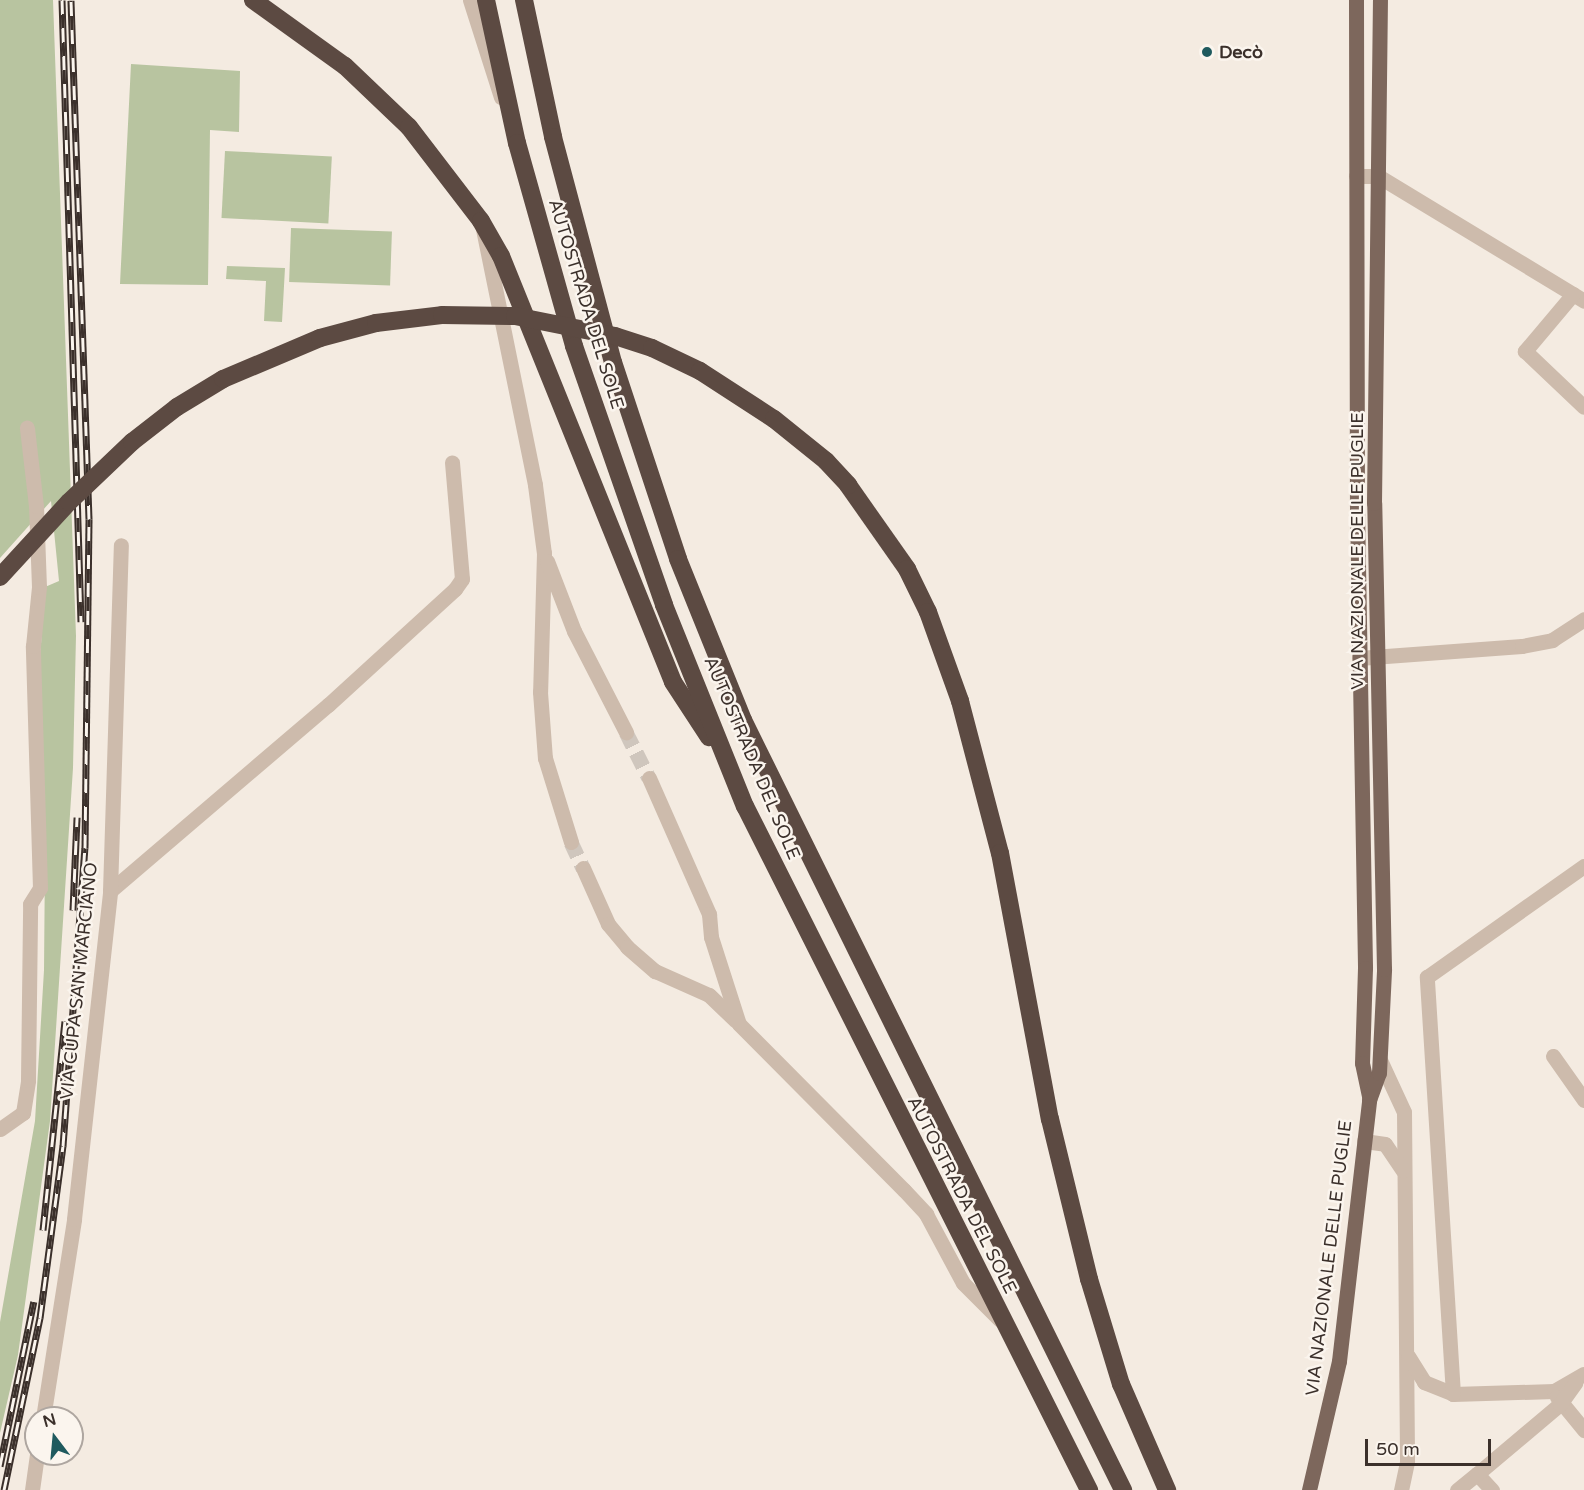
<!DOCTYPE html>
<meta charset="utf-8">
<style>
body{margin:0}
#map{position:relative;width:1584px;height:1490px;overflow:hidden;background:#f4ebe1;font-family:"Varela Round",sans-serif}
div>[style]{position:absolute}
.green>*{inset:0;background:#b8c4a0;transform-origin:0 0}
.minor-tunnel>*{height:15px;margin-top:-7.5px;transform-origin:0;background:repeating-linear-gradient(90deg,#cfc6bd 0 15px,transparent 0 23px)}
.minor>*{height:15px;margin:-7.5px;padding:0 7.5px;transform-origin:7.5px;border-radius:7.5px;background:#cdbbac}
.major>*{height:15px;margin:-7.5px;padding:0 7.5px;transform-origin:7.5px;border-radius:7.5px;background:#7d675c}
.highway>*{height:18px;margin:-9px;padding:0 9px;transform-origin:9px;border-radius:9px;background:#5c4a42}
.rail>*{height:7px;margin-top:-3.5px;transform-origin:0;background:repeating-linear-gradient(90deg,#fbf5ee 0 14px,#3b302b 0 28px);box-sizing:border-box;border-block:2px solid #3b302b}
.highway-bridge>*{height:18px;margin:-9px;padding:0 9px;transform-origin:9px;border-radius:9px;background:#5c4a42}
.dots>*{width:16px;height:16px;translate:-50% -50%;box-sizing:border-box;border:3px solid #fbf5ee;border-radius:50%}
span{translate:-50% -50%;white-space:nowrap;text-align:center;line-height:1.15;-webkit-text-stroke:5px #fbf5ee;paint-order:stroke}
.poi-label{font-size:18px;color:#3b302b;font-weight:700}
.left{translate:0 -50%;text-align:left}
.street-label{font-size:18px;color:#3b302b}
.north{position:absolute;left:24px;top:1406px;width:60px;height:60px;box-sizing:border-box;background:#fbf5ee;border:2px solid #aea6a0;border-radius:50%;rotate:344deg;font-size:16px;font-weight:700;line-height:24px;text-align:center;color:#3b302b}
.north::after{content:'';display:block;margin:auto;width:21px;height:27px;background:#1f5a5e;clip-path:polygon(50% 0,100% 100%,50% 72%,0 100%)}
.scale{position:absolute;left:1365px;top:1439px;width:126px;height:27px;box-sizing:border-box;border:3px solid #3b302b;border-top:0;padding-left:8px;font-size:18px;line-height:21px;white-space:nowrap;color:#3b302b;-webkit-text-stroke:4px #fbf5ee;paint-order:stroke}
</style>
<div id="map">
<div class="green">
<i style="clip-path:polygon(0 0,53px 0,76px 636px,73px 768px,50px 1121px,18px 1355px,0 1433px,0 1322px,35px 1121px,44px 970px,45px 856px,39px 672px,45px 587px,59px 581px,51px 501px,0 558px)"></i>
<i style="clip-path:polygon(131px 64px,240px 71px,239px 132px,210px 130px,208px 285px,120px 284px)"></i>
<i style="left:225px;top:151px;width:107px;height:67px;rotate:3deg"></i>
<i style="left:291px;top:228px;width:101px;height:54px;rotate:2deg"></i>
<i style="clip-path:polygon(227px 266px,285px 268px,282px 322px,264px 321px,266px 281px,226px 279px)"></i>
</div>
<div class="minor-tunnel">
<i style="left:626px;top:732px;width:51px;rotate:63.4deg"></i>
<i style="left:571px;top:842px;width:29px;rotate:65deg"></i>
</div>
<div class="minor">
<i style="left:470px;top:0;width:102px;rotate:72.3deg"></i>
<i style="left:1356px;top:176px;width:22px"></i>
<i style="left:1378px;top:176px;width:241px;rotate:31.2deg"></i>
<i style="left:483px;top:229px;width:261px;rotate:78.5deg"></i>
<i style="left:535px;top:485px;width:69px;rotate:82.5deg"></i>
<i style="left:544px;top:553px;width:139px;rotate:91.6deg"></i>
<i style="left:540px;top:692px;width:66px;rotate:85.7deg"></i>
<i style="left:545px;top:758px;width:88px;rotate:72.8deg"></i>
<i style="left:1573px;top:294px;width:75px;rotate:130.1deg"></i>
<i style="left:1525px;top:351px;width:81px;rotate:43.5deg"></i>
<i style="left:547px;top:561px;width:75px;rotate:68.9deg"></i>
<i style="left:574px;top:631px;width:114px;rotate:62.8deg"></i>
<i style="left:1359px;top:658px;width:163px;rotate:-4.2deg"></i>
<i style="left:1522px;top:646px;width:31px;rotate:-11deg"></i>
<i style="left:1552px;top:640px;width:38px;rotate:-33deg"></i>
<i style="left:649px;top:778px;width:149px;rotate:66.2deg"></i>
<i style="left:709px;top:914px;width:23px;rotate:85deg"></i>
<i style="left:711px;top:937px;width:91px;rotate:72.2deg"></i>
<i style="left:739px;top:1024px;width:234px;rotate:45.2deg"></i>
<i style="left:904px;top:1190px;width:33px;rotate:47deg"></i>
<i style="left:926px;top:1214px;width:78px;rotate:61.8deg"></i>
<i style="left:963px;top:1283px;width:52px;rotate:45deg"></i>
<i style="left:583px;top:868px;width:61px;rotate:65.9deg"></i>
<i style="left:608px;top:924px;width:30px;rotate:50deg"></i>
<i style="left:627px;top:947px;width:37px;rotate:41deg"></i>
<i style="left:655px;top:971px;width:59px;rotate:24deg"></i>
<i style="left:709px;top:995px;width:37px;rotate:44deg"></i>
<i style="left:110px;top:891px;width:287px;rotate:-40.5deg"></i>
<i style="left:328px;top:705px;width:172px;rotate:-42.4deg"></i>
<i style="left:455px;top:589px;width:12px;rotate:-55deg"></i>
<i style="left:462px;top:579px;width:117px;rotate:-94.9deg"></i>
<i style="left:1553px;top:1056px;width:54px;rotate:54.8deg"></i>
<i style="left:1380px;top:1060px;width:57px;rotate:65.2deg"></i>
<i style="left:1404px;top:1112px;width:350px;rotate:89.5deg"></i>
<i style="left:1407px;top:1462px;width:29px;rotate:102deg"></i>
<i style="left:0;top:1129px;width:28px;rotate:-35deg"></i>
<i style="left:23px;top:1113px;width:33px;rotate:-81deg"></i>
<i style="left:28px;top:1080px;width:176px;rotate:-89.3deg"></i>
<i style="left:30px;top:904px;width:19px;rotate:-58deg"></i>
<i style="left:40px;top:888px;width:242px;rotate:-91.7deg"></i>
<i style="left:33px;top:646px;width:59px;rotate:-84.2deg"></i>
<i style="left:39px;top:587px;width:81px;rotate:-92.1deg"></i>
<i style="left:36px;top:506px;width:79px;rotate:-96.6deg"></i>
<i style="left:1364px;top:1141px;width:21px;rotate:8deg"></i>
<i style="left:1385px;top:1144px;width:32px;rotate:56deg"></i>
<i style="left:1408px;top:1356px;width:31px;rotate:58deg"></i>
<i style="left:1424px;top:1382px;width:31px;rotate:22deg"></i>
<i style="left:1453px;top:1394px;width:101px;rotate:-1.7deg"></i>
<i style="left:1554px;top:1391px;width:34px;rotate:-30deg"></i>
<i style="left:1453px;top:1394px;width:418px;rotate:-93.6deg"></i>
<i style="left:1427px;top:977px;width:192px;rotate:-35.3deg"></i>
<i style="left:1557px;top:1397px;width:43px;rotate:50.7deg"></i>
<i style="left:43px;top:1418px;width:201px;rotate:-81.1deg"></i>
<i style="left:74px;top:1219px;width:330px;rotate:-83.7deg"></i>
<i style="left:110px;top:891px;width:346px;rotate:-88.2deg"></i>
<i style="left:32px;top:1490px;width:36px;rotate:-82deg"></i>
<i style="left:1457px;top:1490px;width:26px;rotate:-39deg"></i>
<i style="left:1492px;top:1490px;width:22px;rotate:-133deg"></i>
<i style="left:1477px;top:1474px;width:109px;rotate:-40.1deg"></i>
<i style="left:1560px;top:1404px;width:26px;rotate:-54deg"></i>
</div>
<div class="major">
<i style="left:1356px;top:0;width:507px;rotate:89.89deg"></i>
<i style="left:1357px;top:507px;width:461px;rotate:89deg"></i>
<i style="left:1365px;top:968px;width:95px;rotate:91.8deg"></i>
<i style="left:1362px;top:1063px;width:35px;rotate:78deg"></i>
<i style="left:1309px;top:1490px;width:132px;rotate:-76.9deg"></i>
<i style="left:1339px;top:1361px;width:263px;rotate:-83.4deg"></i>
<i style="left:1369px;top:1100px;width:29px;rotate:-70deg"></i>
<i style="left:1379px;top:1073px;width:104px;rotate:-87.2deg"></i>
<i style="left:1384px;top:969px;width:466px;rotate:-91.2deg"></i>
<i style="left:1374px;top:503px;width:503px;rotate:-89.32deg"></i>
</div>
<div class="highway">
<i style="left:253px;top:0;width:113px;rotate:35.7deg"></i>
<i style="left:345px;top:66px;width:88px;rotate:43.6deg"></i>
<i style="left:409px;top:127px;width:118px;rotate:52.5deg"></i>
<i style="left:481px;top:221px;width:40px;rotate:60.3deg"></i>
<i style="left:501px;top:256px;width:459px;rotate:68deg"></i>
<i style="left:673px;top:682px;width:66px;rotate:56.8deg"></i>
<i style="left:486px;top:0;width:146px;rotate:77.8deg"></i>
<i style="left:517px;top:143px;width:211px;rotate:74.3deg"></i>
<i style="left:574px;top:346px;width:274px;rotate:70.8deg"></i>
<i style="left:664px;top:605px;width:217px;rotate:68.1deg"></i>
<i style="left:745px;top:806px;width:766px;rotate:63.3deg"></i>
<i style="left:524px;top:0;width:140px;rotate:78deg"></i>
<i style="left:553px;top:137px;width:233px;rotate:75.1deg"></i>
<i style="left:613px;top:362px;width:207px;rotate:71.7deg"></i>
<i style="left:678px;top:559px;width:174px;rotate:68deg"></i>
<i style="left:743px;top:720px;width:859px;rotate:63.73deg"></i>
<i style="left:848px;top:485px;width:103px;rotate:54.9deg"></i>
<i style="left:907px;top:569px;width:48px;rotate:64deg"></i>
<i style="left:928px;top:612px;width:95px;rotate:70.2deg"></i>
<i style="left:960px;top:701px;width:157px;rotate:75.3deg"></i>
<i style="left:1000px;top:853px;width:271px;rotate:79.4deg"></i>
<i style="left:1050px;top:1119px;width:165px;rotate:76.3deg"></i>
<i style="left:1089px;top:1279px;width:110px;rotate:73.1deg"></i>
<i style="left:1121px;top:1384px;width:116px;rotate:66.5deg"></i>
</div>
<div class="rail">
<i style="left:62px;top:0;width:622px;rotate:88.25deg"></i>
<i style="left:73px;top:910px;width:93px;rotate:-87.5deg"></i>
<i style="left:43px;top:1230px;width:210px;rotate:-84deg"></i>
<i style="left:0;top:1466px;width:168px;rotate:-78.4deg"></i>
<i style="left:4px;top:1490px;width:176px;rotate:-78.2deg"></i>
<i style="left:40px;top:1318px;width:174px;rotate:-82.4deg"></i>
<i style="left:63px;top:1146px;width:299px;rotate:-85.8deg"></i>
<i style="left:85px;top:848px;width:329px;rotate:-89.3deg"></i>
<i style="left:89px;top:519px;width:519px;rotate:-91.99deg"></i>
</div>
<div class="highway-bridge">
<i style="left:0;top:577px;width:102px;rotate:-47.4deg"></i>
<i style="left:69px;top:502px;width:87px;rotate:-43.6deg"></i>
<i style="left:132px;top:442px;width:57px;rotate:-37.9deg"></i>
<i style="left:177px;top:407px;width:54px;rotate:-31.3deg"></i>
<i style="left:223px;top:379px;width:105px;rotate:-22.9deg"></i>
<i style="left:320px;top:338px;width:58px;rotate:-15deg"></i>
<i style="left:376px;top:323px;width:66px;rotate:-6.9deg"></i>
<i style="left:442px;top:315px;width:73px;rotate:0.8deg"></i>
<i style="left:515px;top:316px;width:102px;rotate:11.3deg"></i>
<i style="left:615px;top:336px;width:39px;rotate:18deg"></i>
<i style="left:652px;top:348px;width:53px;rotate:25.6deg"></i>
<i style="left:700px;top:371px;width:88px;rotate:33deg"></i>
<i style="left:774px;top:419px;width:67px;rotate:38.9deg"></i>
<i style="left:826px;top:461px;width:33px;rotate:47deg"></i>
</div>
<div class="dots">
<i style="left:1207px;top:52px;background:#1f5a5e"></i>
</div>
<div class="poi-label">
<span class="left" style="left:1219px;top:52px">Decò</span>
</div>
<div class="street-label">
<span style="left:586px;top:304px;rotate:73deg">AUTOSTRADA DEL SOLE</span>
<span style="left:1357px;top:551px;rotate:-90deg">VIA NAZIONALE DELLE PUGLIE</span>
<span style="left:752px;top:758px;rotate:67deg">AUTOSTRADA DEL SOLE</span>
<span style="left:79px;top:981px;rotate:-84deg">VIA CUPA SAN MARCIANO</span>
<span style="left:962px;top:1195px;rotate:63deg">AUTOSTRADA DEL SOLE</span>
<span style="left:1329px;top:1258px;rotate:-83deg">VIA NAZIONALE DELLE PUGLIE</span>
</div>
<div class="north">N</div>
<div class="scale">50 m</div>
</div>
